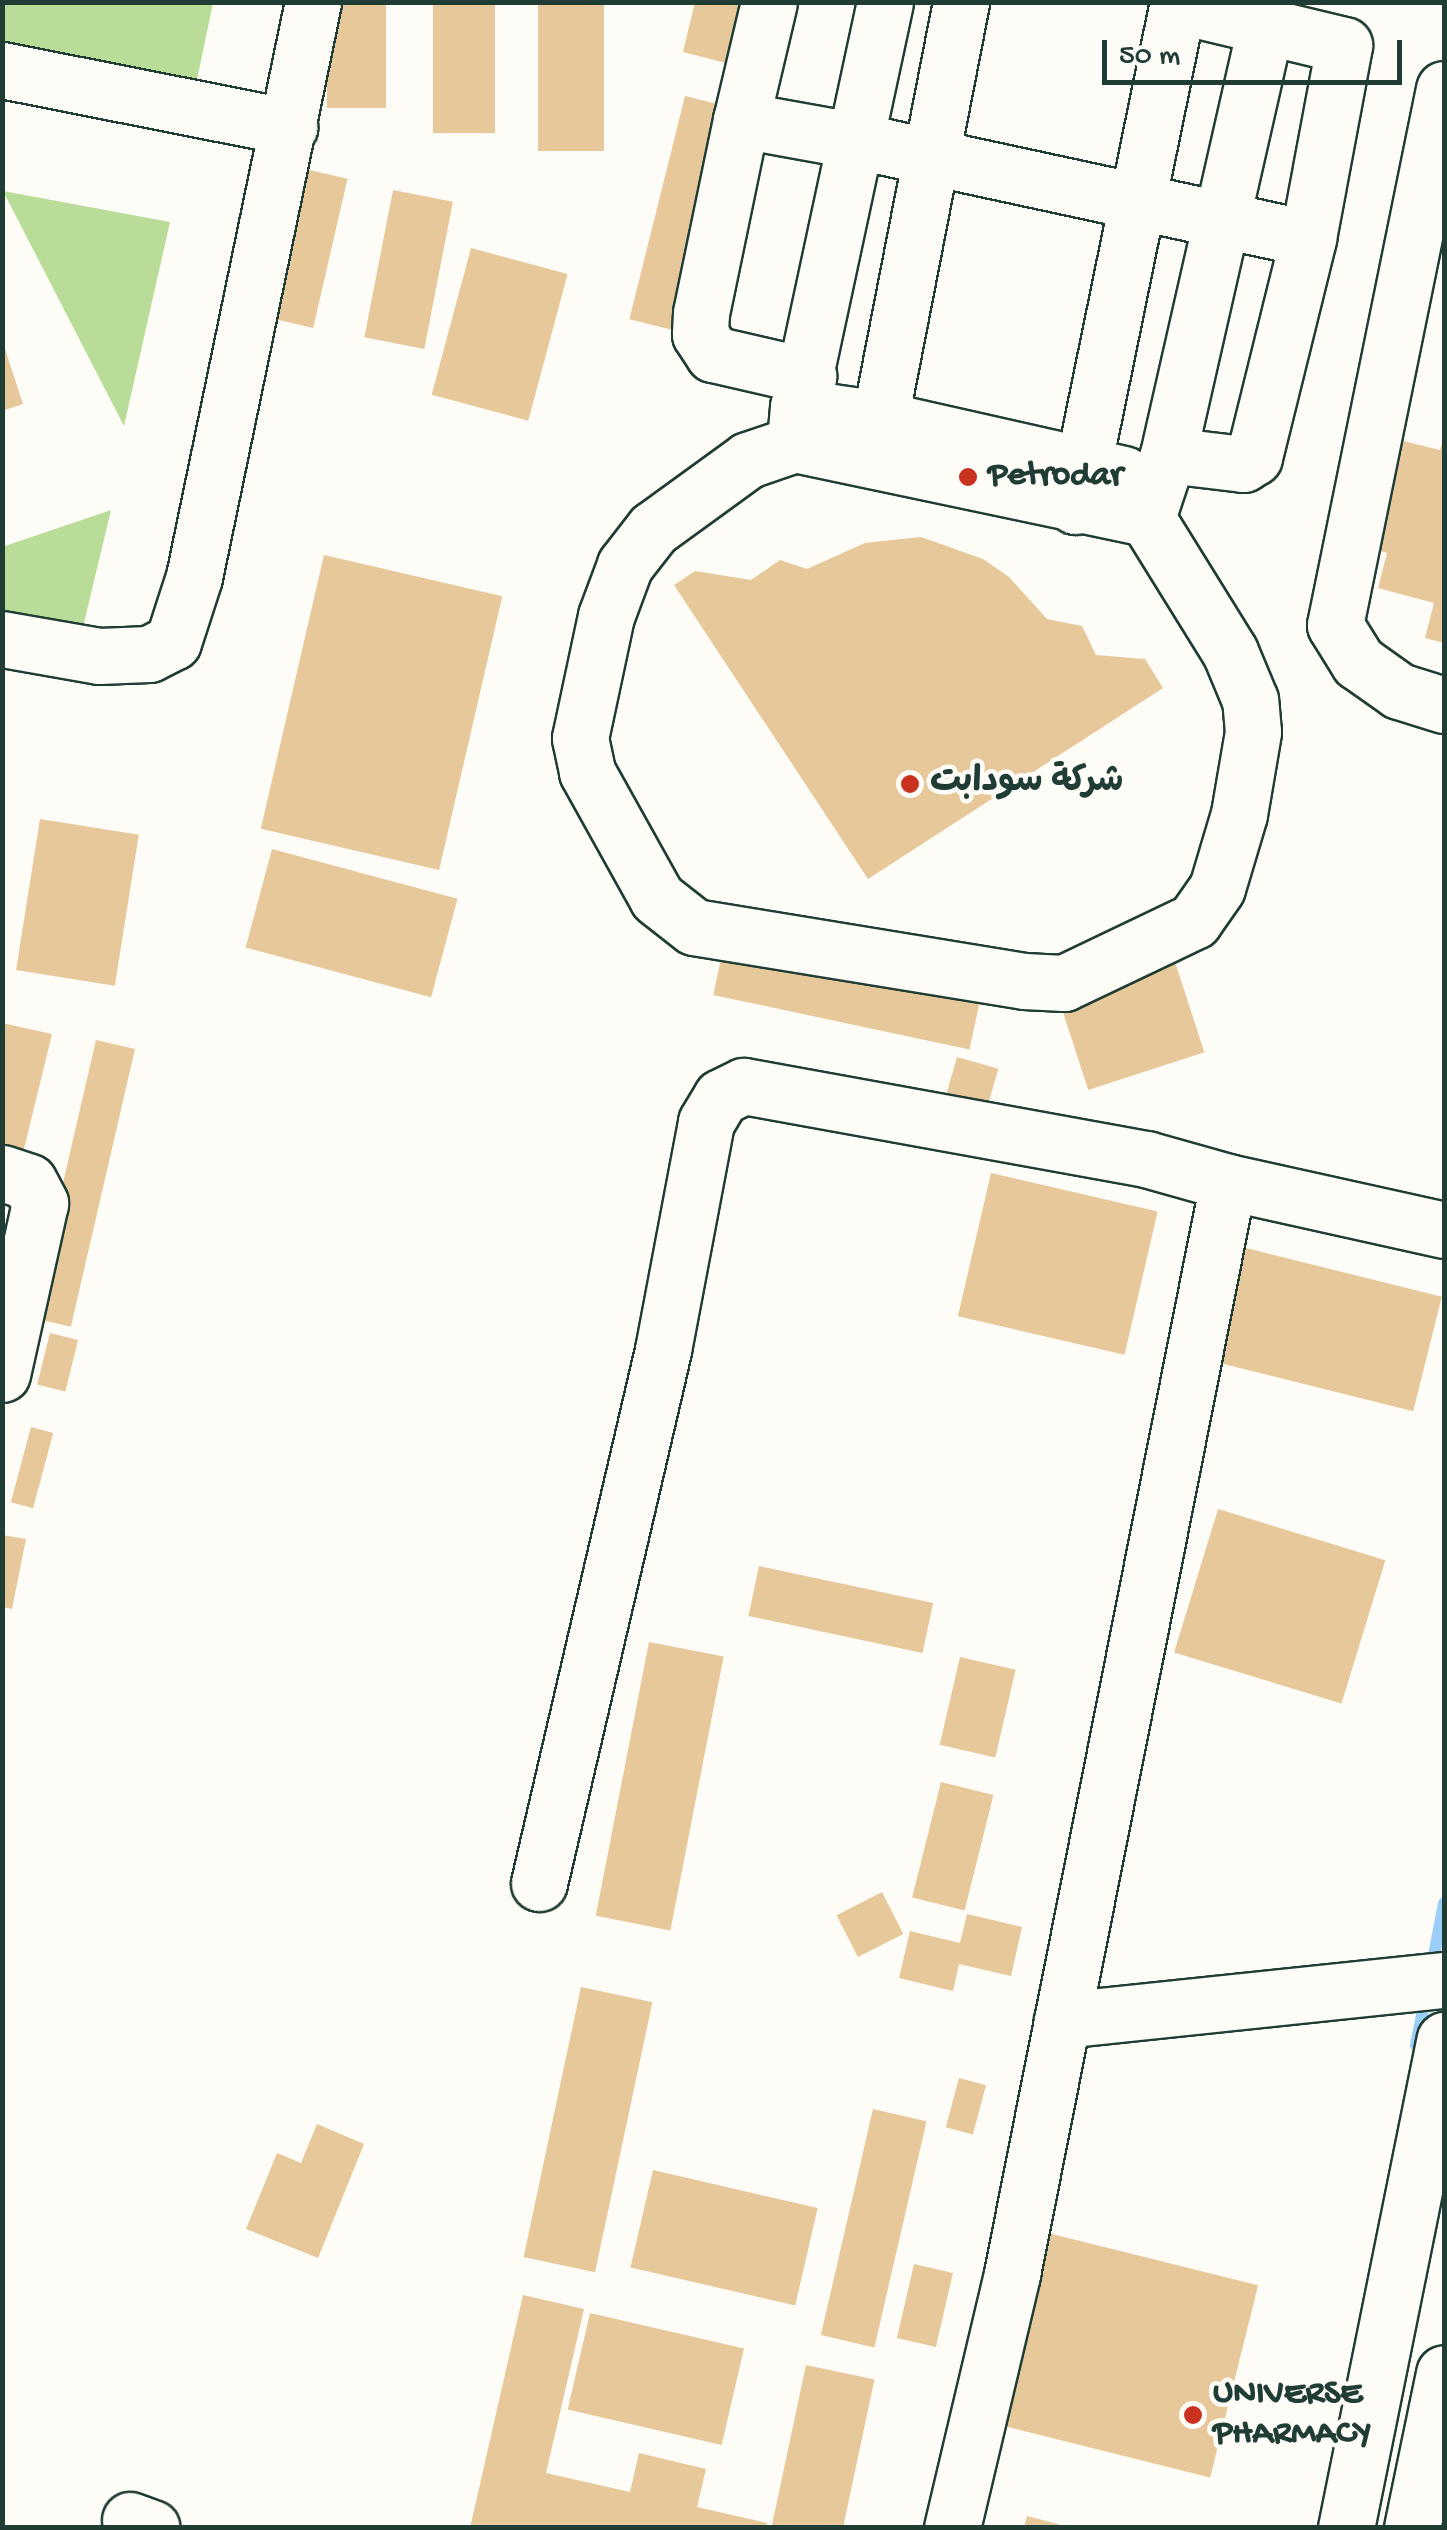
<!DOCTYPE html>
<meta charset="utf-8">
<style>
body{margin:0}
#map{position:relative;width:1447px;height:2530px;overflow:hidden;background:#fdfcf7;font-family:"Gochi Hand","Playpen Sans Arabic",sans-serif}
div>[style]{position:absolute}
.green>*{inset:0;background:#b9dd98}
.stream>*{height:12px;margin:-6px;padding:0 6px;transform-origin:6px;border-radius:6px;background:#9bcef8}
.building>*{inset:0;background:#e7c89a;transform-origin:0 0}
.roads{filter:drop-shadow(2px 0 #1f3d34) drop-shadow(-2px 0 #1f3d34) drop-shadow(0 2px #1f3d34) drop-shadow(0 -2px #1f3d34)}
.minor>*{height:55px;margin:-27.5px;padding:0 27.5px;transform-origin:27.5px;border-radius:27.5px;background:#fdfcf7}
.dots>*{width:28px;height:28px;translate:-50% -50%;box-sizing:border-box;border:5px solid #fdfcf7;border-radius:50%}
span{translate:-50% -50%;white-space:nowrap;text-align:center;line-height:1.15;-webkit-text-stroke:9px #fdfcf7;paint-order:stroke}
.poi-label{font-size:35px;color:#1f3d34;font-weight:700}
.left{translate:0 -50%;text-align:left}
.frame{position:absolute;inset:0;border:5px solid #1f3d34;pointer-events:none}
.scale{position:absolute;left:1102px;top:40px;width:300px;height:45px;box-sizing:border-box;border:5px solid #1f3d34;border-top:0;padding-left:12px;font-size:30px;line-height:35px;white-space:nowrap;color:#1f3d34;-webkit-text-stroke:8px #fdfcf7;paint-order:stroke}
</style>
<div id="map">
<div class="green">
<i style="clip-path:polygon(2px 3px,213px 3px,194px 94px,3px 55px)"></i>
<i style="clip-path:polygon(3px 191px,170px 222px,124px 426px)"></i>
<i style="clip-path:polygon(111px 510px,78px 648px,3px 631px,2px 547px)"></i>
</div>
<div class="stream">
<i style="left:1432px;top:1966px;width:64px;rotate:-79.2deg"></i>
<i style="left:1416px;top:2045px;width:50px;rotate:-78.5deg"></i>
</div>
<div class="building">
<i style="left:327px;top:2px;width:59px;height:106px"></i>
<i style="left:433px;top:2px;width:62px;height:131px"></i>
<i style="left:538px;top:2px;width:66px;height:149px"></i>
<i style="clip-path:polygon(695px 2px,745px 2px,730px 64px,683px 52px)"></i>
<i style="left:685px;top:96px;width:50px;height:230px;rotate:14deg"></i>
<i style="left:292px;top:166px;width:57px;height:153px;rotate:13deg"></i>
<i style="left:393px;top:190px;width:61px;height:150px;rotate:11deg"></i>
<i style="left:471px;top:248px;width:100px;height:152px;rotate:15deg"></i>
<i style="clip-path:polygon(2px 340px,23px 404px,2px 411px)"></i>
<i style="clip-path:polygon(1444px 437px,1444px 643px,1425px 638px,1434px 603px,1378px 588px,1387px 553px,1362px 546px,1391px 438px,1440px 450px)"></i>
<i style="clip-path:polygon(921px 537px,983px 559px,1009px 577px,1047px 619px,1082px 626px,1096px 655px,1145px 659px,1163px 688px,868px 879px,674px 585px,695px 571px,751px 580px,780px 560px,807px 569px,865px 543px)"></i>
<i style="left:324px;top:555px;width:183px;height:281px;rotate:13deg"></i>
<i style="left:40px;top:819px;width:100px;height:153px;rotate:9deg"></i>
<i style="left:272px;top:849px;width:192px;height:102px;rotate:15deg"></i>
<i style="left:723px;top:949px;width:262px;height:47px;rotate:12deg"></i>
<i style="left:1174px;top:959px;width:98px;height:122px;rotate:72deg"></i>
<i style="clip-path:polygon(2px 1023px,52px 1034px,22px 1157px,2px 1152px)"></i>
<i style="left:96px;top:1040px;width:40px;height:285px;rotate:13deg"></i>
<i style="left:957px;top:1057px;width:43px;height:52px;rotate:16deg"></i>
<i style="left:991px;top:1173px;width:171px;height:147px;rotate:13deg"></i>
<i style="left:1238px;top:1246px;width:210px;height:118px;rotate:14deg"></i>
<i style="left:50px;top:1333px;width:29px;height:53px;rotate:14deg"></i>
<i style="left:31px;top:1427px;width:23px;height:78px;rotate:15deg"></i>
<i style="left:1218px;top:1509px;width:175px;height:150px;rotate:17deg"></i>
<i style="clip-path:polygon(2px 1535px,26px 1539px,12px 1609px,2px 1607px)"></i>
<i style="left:759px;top:1566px;width:178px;height:51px;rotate:12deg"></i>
<i style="left:649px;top:1642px;width:76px;height:279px;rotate:11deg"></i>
<i style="left:960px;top:1657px;width:57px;height:90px;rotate:13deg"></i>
<i style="left:941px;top:1782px;width:54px;height:119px;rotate:14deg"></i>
<i style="left:882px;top:1892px;width:47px;height:51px;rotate:63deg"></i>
<i style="clip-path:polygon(967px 1914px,1022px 1927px,1011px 1976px,959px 1964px,953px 1991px,899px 1978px,910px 1931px,960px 1943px)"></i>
<i style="left:581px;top:1987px;width:73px;height:276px;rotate:12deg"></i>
<i style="left:959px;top:2078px;width:28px;height:51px;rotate:15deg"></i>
<i style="left:873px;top:2109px;width:55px;height:232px;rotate:13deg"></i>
<i style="clip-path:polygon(317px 2124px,364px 2144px,318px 2258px,246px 2229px,277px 2153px,301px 2163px)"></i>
<i style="left:653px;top:2170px;width:169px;height:100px;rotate:13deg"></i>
<i style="left:1032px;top:2229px;width:233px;height:198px;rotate:14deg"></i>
<i style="left:914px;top:2264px;width:40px;height:76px;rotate:13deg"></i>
<i style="clip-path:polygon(523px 2295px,584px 2309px,546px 2473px,630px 2492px,639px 2453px,706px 2469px,697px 2507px,767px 2523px,766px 2528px,470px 2528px)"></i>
<i style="left:590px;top:2313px;width:158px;height:99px;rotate:13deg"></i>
<i style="left:806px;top:2365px;width:70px;height:167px;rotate:12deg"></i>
<i style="clip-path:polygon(1027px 2516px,1065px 2526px,1065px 2528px,1024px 2528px)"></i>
</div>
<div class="roads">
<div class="minor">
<i style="left:769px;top:2px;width:121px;rotate:103.3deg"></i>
<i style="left:741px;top:120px;width:197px;rotate:101.7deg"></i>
<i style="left:701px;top:313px;width:21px;rotate:93deg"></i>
<i style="left:700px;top:334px;width:24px;rotate:57deg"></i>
<i style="left:713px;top:354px;width:98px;rotate:13deg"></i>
<i style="left:885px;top:2px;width:414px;rotate:102.1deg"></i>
<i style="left:798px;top:407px;width:37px;rotate:95deg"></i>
<i style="left:795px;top:444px;width:360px;rotate:11.9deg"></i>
<i style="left:1147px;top:518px;width:66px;rotate:-71.6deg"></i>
<i style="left:1168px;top:455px;width:438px;rotate:-77.2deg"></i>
<i style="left:2px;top:70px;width:293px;rotate:11.2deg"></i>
<i style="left:1444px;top:89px;width:547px;rotate:101.49deg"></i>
<i style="left:1335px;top:625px;width:44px;rotate:58.1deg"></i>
<i style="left:1358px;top:662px;width:50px;rotate:35.3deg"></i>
<i style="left:1399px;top:691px;width:47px;rotate:17.3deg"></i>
<i style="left:741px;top:120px;width:119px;rotate:10.2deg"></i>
<i style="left:858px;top:141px;width:460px;rotate:12.2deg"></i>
<i style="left:798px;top:407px;width:83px;rotate:8.3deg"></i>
<i style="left:880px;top:419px;width:250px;rotate:12.7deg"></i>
<i style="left:795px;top:444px;width:50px;rotate:161.2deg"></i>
<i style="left:748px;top:460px;width:117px;rotate:144deg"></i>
<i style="left:653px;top:529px;width:46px;rotate:127.9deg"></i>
<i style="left:625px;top:565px;width:54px;rotate:110.4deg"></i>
<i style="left:606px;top:616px;width:125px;rotate:102deg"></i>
<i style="left:580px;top:738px;width:35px;rotate:78deg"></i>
<i style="left:587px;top:772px;width:144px;rotate:60.9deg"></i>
<i style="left:657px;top:898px;width:47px;rotate:38.1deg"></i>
<i style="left:694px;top:927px;width:334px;rotate:9.3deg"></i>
<i style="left:1024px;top:981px;width:40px;rotate:2.9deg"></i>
<i style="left:1064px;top:983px;width:144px;rotate:-25.5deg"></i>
<i style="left:1194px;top:921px;width:40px;rotate:-55.1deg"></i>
<i style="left:1217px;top:888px;width:77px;rotate:-73.4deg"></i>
<i style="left:1239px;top:814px;width:83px;rotate:-80.3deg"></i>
<i style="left:1253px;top:732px;width:32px;rotate:-95deg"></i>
<i style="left:1250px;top:700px;width:52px;rotate:-112.6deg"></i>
<i style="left:1230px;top:652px;width:158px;rotate:-121.8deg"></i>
<i style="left:1168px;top:455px;width:76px;rotate:6.8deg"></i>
<i style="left:1243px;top:464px;width:13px;rotate:-32deg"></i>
<i style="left:1254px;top:457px;width:226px;rotate:-76.1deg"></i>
<i style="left:1308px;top:238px;width:196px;rotate:-79.4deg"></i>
<i style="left:1344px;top:45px;width:171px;rotate:-166.5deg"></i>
<i style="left:872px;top:460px;width:467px;rotate:-79deg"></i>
<i style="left:1075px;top:506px;width:514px;rotate:-78.45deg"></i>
<i style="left:2px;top:639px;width:98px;rotate:9.9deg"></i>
<i style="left:99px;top:656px;width:50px;rotate:-2.3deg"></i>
<i style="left:149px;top:654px;width:27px;rotate:-27deg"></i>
<i style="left:173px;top:642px;width:68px;rotate:-72.1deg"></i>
<i style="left:194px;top:577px;width:587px;rotate:-78.31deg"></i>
<i style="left:2px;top:1173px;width:28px;rotate:18deg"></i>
<i style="left:29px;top:1182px;width:24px;rotate:62deg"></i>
<i style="left:40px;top:1203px;width:175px;rotate:102.5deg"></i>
<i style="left:539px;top:1883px;width:547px;rotate:-76.9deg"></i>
<i style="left:663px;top:1350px;width:232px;rotate:-79.3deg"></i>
<i style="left:706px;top:1122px;width:29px;rotate:-59deg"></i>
<i style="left:721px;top:1097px;width:25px;rotate:-26deg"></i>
<i style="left:744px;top:1086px;width:409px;rotate:10.3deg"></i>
<i style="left:1146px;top:1159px;width:85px;rotate:15.7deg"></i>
<i style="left:1228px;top:1182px;width:221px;rotate:12.5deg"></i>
<i style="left:1062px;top:2020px;width:384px;rotate:-6deg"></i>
<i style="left:130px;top:2520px;width:23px;rotate:20deg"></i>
<i style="left:952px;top:2528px;width:261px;rotate:-76.7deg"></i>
<i style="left:1012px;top:2274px;width:1113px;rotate:-78.81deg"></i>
<i style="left:1346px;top:2528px;width:498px;rotate:-78.6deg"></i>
<i style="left:1412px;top:2528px;width:158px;rotate:-78.3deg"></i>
</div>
</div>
<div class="dots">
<i style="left:968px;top:477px;background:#c8321e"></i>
<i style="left:910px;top:784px;background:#c8321e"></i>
<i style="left:1193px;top:2415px;background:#c8321e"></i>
</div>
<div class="poi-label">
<span class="left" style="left:988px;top:477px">Petrodar</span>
<span class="left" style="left:930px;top:784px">شركة سودابت</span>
<span class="left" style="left:1213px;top:2415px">UNIVERSE<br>PHARMACY</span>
</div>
<div class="frame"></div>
<div class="scale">50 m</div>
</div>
